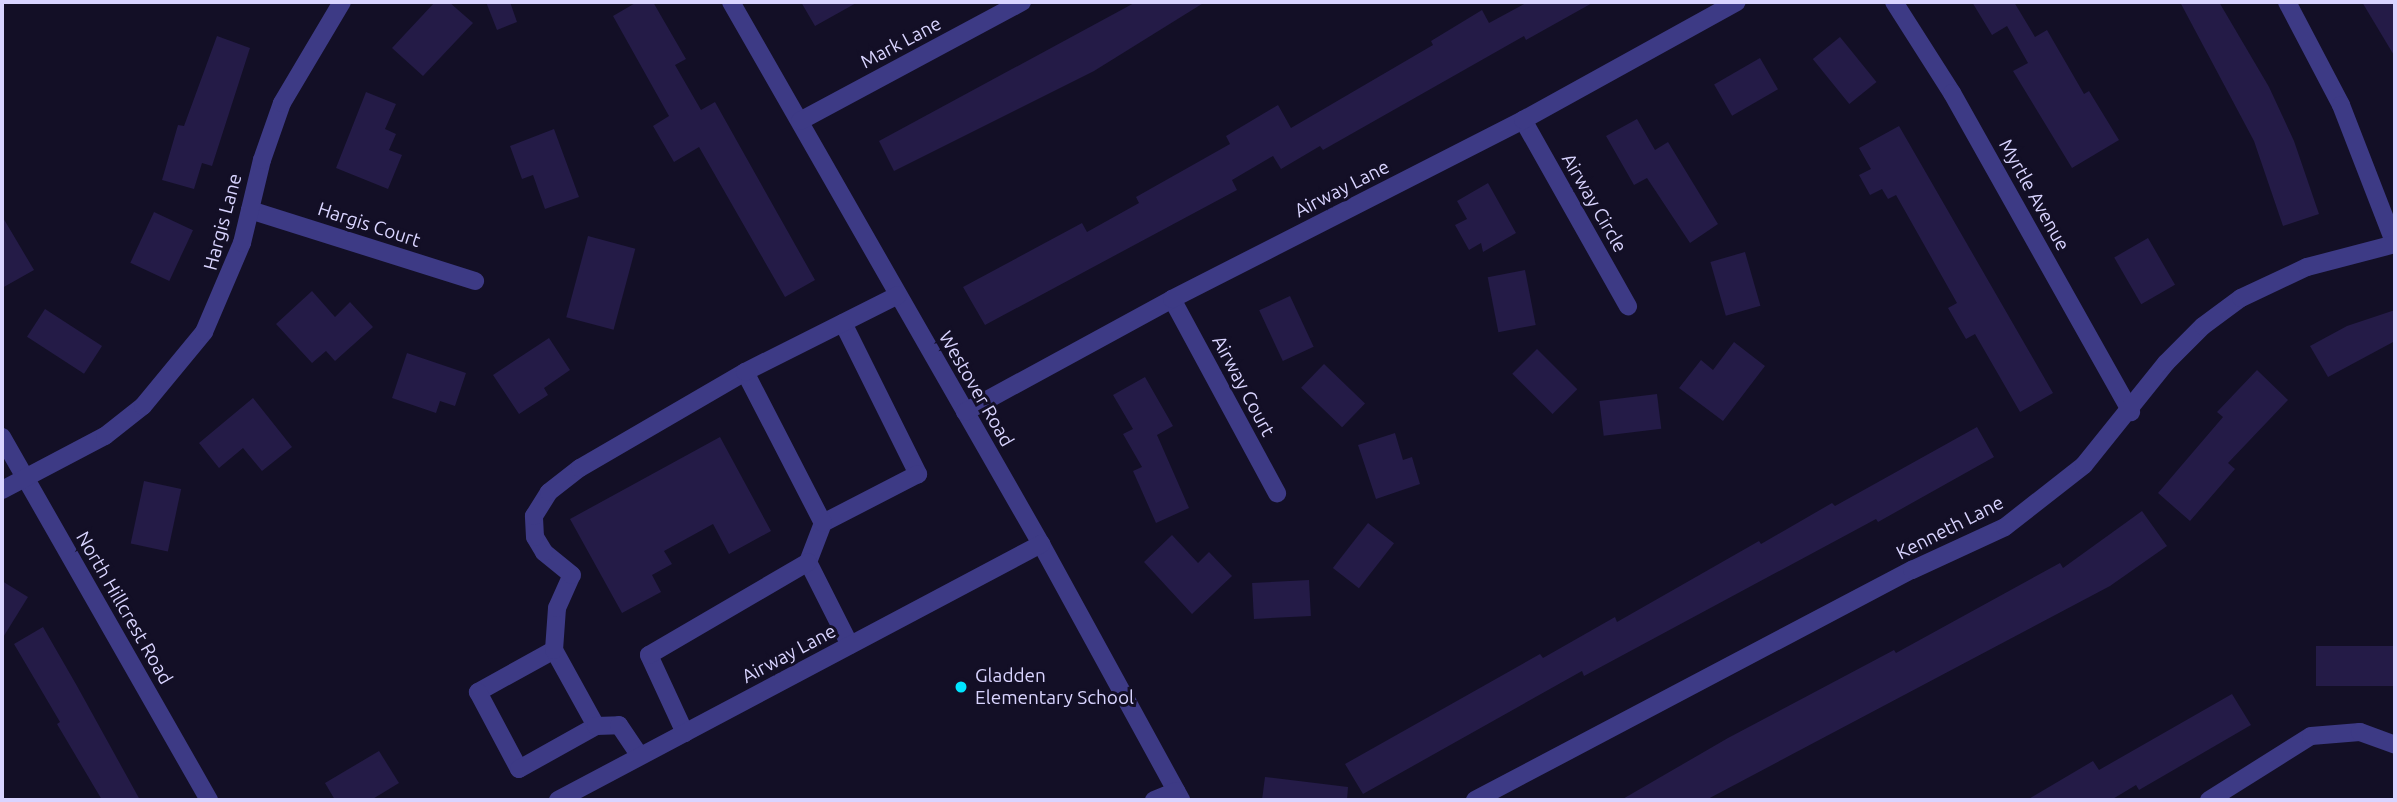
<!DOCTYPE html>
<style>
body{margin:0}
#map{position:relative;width:2397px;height:802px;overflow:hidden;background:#130f26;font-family:Ubuntu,sans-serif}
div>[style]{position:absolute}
.building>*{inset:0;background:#241b47;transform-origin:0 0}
.minor>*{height:18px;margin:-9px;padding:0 9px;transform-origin:9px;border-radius:9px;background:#3d3a85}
.dots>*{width:19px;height:19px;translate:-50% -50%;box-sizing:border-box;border:4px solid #130f26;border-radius:50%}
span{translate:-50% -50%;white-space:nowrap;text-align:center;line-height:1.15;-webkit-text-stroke:6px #130f26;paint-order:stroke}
.street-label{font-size:19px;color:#d9d4ff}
.poi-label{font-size:19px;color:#d9d4ff}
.left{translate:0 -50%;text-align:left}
.frame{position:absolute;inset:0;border:4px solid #d9d4ff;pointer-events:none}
</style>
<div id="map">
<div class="building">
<i style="clip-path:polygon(435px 2px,449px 2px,473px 23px,423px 76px,392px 48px)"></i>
<i style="clip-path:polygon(486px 2px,510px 2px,517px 22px,497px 30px)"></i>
<i style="clip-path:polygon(637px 2px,653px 2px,686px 59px,675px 65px,701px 110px,715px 102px,815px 280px,785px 297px,699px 147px,674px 162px,653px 126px,669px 116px,613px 16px)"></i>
<i style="clip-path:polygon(801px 2px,858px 2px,815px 26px)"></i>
<i style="clip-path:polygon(1136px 2px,1205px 2px,1094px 71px,894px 171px,879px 141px)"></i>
<i style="clip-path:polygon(1528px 2px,1594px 2px,1526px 40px,1524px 36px,1323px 150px,1320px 146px,1281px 169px,1273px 156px,1232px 180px,1237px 190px,985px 325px,963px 287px,1082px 223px,1087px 232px,1139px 203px,1136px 197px,1230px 144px,1226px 136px,1278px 105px,1291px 128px,1433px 45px,1431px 41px,1482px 10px,1489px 23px)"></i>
<i style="clip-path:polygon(1972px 2px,2014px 2px,2035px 37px,2047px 30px,2084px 94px,2089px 91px,2119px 140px,2072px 168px,2013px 71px,2028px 63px,2007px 26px,1992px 35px)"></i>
<i style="clip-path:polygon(2180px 2px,2219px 2px,2269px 87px,2294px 141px,2319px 214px,2283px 226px,2254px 141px)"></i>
<i style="clip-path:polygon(2362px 2px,2395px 2px,2395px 57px)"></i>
<i style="clip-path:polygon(217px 36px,250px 48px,212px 166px,202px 163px,194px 189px,162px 180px,178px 125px,184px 126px)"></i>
<i style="left:1840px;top:37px;width:58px;height:35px;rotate:51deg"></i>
<i style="left:1760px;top:58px;width:36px;height:53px;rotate:60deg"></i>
<i style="clip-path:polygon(366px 92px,396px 104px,385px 129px,396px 134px,389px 150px,402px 155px,388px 189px,336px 168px)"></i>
<i style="clip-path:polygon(1637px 119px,1655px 150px,1668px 142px,1718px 224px,1690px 243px,1647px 178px,1634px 185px,1606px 136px)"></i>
<i style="clip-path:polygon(1899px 126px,2053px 393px,2020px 412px,1975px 334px,1966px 339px,1948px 308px,1957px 303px,1896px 195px,1888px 199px,1882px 189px,1870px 195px,1859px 175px,1871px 169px,1859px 148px)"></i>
<i style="clip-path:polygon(554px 129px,579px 197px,545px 209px,533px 175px,522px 179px,510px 146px)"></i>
<i style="clip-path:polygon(1488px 183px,1516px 233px,1483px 252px,1481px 243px,1469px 250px,1455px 225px,1467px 219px,1457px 201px)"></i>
<i style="left:154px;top:212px;width:43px;height:56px;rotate:25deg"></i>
<i style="clip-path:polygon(2px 216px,34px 270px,2px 288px)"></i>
<i style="left:588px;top:236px;width:49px;height:84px;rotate:15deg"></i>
<i style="left:2148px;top:238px;width:54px;height:39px;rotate:60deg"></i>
<i style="left:1745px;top:252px;width:56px;height:36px;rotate:74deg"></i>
<i style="left:1525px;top:270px;width:56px;height:38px;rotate:79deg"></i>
<i style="clip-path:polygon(312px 291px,335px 317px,350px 302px,373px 327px,335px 361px,326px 351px,312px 363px,276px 324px)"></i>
<i style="left:1290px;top:296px;width:56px;height:34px;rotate:65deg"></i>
<i style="left:45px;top:309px;width:68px;height:33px;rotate:33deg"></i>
<i style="clip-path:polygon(2395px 310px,2395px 341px,2328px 377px,2310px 346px,2347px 326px)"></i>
<i style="clip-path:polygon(549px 338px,570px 370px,544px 388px,548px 395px,519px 414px,493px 375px)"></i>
<i style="clip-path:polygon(1734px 342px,1765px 366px,1723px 421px,1679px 388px,1701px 360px,1713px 370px)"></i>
<i style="left:1537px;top:349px;width:57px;height:35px;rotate:45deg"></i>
<i style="clip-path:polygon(407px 353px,466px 373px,455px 406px,440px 401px,436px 413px,392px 398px)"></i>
<i style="left:1324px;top:364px;width:57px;height:33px;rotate:44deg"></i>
<i style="clip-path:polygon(2257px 370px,2288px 400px,2228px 463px,2235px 469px,2190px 521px,2158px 493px,2223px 417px,2217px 412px)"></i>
<i style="clip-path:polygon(1145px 377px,1173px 426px,1157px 435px,1189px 508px,1156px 523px,1133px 471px,1142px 467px,1123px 434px,1133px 429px,1113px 395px)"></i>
<i style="left:1657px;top:394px;width:35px;height:58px;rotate:83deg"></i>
<i style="clip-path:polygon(253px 398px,292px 447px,262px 471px,243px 448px,219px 468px,199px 443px)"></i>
<i style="clip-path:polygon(1977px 427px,1994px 457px,1878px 522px,1876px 519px,1584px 676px,1582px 671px,1363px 794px,1345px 764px,1540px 654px,1543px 658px,1615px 617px,1617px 622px,1759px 541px,1761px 544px,1832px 503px,1835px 506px)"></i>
<i style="clip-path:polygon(1395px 433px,1403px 460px,1412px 457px,1420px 484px,1376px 499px,1358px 445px)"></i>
<i style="clip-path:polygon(720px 437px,771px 531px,729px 554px,713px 524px,664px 551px,672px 564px,652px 575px,661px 592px,622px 613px,570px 519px)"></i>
<i style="left:144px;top:481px;width:38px;height:64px;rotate:12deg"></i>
<i style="clip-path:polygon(2142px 511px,2167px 546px,2110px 586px,1706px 800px,1621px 800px,1728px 738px,1894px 650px,1896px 653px,2060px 563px,2063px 568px)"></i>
<i style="left:1368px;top:523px;width:33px;height:57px;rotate:38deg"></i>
<i style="clip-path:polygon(1172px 535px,1198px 563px,1209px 552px,1232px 576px,1192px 614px,1144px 562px)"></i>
<i style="left:1309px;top:580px;width:36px;height:57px;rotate:87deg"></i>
<i style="clip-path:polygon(2px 581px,28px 597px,2px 639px)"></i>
<i style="clip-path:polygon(43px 627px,77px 686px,140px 800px,102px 800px,57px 724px,60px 722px,14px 644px)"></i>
<i style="left:2395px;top:646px;width:40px;height:79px;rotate:90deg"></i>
<i style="clip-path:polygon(2232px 694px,2251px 725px,2139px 790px,2136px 785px,2111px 800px,2027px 800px,2093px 761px,2099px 770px)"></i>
<i style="clip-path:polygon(379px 751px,399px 783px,371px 800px,335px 800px,325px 783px)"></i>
<i style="clip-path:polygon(1265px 777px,1348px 787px,1347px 800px,1262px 800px)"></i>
</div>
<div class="minor">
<i style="left:731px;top:2px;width:624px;rotate:60.23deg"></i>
<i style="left:1041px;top:544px;width:292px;rotate:61.3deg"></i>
<i style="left:1894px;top:2px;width:108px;rotate:57.5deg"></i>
<i style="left:1952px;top:93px;width:366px;rotate:60.7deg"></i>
<i style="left:2287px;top:2px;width:116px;rotate:62.3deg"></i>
<i style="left:2341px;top:105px;width:149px;rotate:68.8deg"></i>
<i style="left:1523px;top:120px;width:214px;rotate:60.6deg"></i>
<i style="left:800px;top:121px;width:252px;rotate:-28.2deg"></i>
<i style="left:250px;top:210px;width:236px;rotate:17.5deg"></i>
<i style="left:1172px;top:299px;width:221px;rotate:61.6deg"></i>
<i style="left:843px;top:323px;width:169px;rotate:63.6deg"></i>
<i style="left:918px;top:474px;width:107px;rotate:152.7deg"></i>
<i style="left:823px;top:523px;width:42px;rotate:111deg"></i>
<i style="left:808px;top:562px;width:93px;rotate:63.2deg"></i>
<i style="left:745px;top:372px;width:170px;rotate:62.7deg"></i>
<i style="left:965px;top:412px;width:236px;rotate:-28.6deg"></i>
<i style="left:1172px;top:299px;width:394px;rotate:-27deg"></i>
<i style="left:1523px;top:120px;width:244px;rotate:-28.9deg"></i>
<i style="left:2px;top:437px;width:418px;rotate:60.3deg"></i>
<i style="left:2px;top:490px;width:116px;rotate:-27.7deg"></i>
<i style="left:105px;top:436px;width:48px;rotate:-38.3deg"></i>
<i style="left:143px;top:406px;width:96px;rotate:-50.5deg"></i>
<i style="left:204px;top:332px;width:97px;rotate:-66.9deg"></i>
<i style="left:242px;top:243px;width:85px;rotate:-76.5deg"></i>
<i style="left:262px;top:160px;width:60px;rotate:-70.7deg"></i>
<i style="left:282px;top:103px;width:117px;rotate:-59.3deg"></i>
<i style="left:554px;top:650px;width:87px;rotate:151.1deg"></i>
<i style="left:478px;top:692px;width:87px;rotate:62deg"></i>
<i style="left:519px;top:769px;width:88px;rotate:-29.2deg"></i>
<i style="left:596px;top:726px;width:87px;rotate:-118.9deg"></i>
<i style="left:554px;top:650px;width:42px;rotate:-85.9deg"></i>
<i style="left:557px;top:608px;width:36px;rotate:-66deg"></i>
<i style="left:572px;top:575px;width:36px;rotate:-141deg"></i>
<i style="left:544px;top:552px;width:17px;rotate:-121deg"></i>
<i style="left:535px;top:537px;width:21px;rotate:-93deg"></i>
<i style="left:534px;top:516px;width:28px;rotate:-58deg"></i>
<i style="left:549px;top:492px;width:39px;rotate:-38deg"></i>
<i style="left:580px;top:468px;width:191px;rotate:-30.2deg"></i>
<i style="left:745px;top:372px;width:171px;rotate:-26.7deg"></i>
<i style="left:596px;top:726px;width:23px;rotate:-2deg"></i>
<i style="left:619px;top:725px;width:37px;rotate:56deg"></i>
<i style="left:685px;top:733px;width:86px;rotate:-114.8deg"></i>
<i style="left:649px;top:655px;width:184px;rotate:-30.3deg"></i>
<i style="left:558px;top:800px;width:547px;rotate:-27.92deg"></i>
<i style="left:1154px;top:800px;width:24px;rotate:-22deg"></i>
<i style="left:1475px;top:800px;width:494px;rotate:-27.8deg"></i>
<i style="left:1912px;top:570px;width:102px;rotate:-24.8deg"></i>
<i style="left:2005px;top:527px;width:100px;rotate:-38.1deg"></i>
<i style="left:2084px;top:465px;width:131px;rotate:-51.2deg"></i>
<i style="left:2166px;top:363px;width:52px;rotate:-45deg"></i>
<i style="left:2203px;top:326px;width:47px;rotate:-36.4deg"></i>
<i style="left:2241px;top:298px;width:73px;rotate:-25.2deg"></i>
<i style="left:2307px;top:267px;width:91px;rotate:-14.6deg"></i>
<i style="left:2209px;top:800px;width:120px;rotate:-32.1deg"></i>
<i style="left:2311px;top:736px;width:49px;rotate:-4.7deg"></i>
<i style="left:2360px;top:732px;width:37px;rotate:20deg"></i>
</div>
<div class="dots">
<i style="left:961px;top:687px;background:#00e5ff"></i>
</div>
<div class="street-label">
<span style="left:901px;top:43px;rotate:-28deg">Mark Lane</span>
<span style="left:1342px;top:189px;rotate:-27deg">Airway Lane</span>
<span style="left:2034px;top:195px;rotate:61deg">Myrtle Avenue</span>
<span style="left:1594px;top:203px;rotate:60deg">Airway Circle</span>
<span style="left:223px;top:222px;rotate:-75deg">Hargis Lane</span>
<span style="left:369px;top:225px;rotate:18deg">Hargis Court</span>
<span style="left:1243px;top:386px;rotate:62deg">Airway Court</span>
<span style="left:976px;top:389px;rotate:60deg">Westover Road</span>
<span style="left:1950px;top:528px;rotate:-27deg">Kenneth Lane</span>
<span style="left:124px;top:608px;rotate:60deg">North Hillcrest Road</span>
<span style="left:789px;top:654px;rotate:-28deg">Airway Lane</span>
</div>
<div class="poi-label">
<span class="left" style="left:975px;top:687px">Gladden<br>Elementary School</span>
</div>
<div class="frame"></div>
</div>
